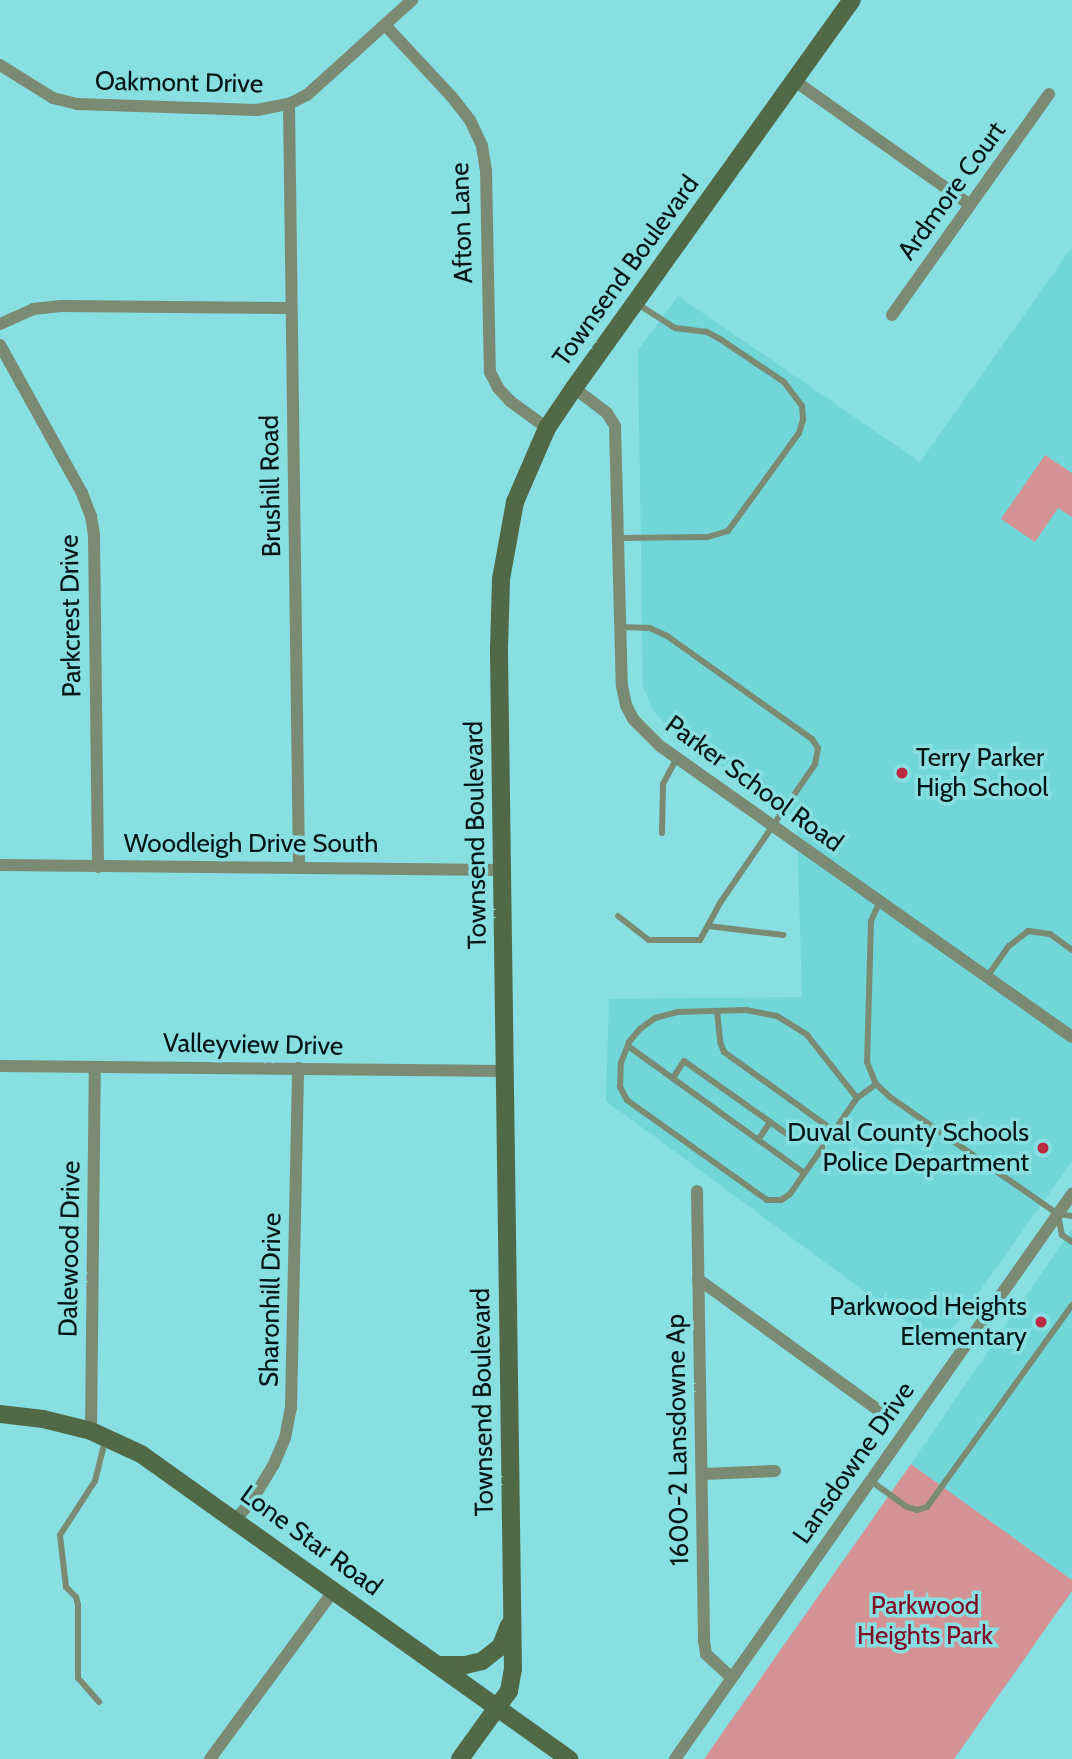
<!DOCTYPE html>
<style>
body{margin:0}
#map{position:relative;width:1072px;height:1759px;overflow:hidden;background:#87dfe1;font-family:Cabin,sans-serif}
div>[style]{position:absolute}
.built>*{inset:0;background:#70d6d7}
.green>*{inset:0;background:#d49294}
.lane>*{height:6px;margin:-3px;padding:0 3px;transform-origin:3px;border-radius:3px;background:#7a8a73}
.street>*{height:12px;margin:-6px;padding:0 6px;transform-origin:6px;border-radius:6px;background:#7a8a73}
.secondary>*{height:18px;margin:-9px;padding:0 9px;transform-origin:9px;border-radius:9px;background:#526948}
.dots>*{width:19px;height:19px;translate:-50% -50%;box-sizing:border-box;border:4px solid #87dfe1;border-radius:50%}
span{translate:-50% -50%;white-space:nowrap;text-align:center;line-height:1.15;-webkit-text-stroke:7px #87dfe1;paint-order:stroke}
.street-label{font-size:26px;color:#001415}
.poi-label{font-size:26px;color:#001415}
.left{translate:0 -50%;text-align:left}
.right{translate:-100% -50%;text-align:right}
.park-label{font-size:26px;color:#800825}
</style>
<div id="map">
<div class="built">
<i style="clip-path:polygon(1072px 247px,1072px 1161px,940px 1347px,606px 1101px,609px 999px,802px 997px,797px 820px,668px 727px,652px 709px,643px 686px,638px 350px,678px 296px,920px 462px)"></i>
<i style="clip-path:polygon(1072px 1229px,1072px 1580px,911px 1464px)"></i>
</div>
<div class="green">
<i style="clip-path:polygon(1045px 455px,1072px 473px,1072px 517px,1058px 508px,1035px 542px,1001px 519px)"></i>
<i style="clip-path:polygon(911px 1464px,1072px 1580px,1072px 1591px,954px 1759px,704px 1759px)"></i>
</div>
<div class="lane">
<i style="left:618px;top:538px;width:90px;rotate:-0.6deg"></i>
<i style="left:708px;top:537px;width:21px;rotate:-17deg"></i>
<i style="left:728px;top:531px;width:121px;rotate:-54.1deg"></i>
<i style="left:799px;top:433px;width:14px;rotate:-73deg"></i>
<i style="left:803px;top:420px;width:14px;rotate:-94deg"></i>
<i style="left:802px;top:406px;width:30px;rotate:-127deg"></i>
<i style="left:784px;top:382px;width:77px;rotate:-146.1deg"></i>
<i style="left:720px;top:339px;width:15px;rotate:-152deg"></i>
<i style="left:707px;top:332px;width:32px;rotate:-173deg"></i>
<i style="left:675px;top:328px;width:46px;rotate:-147.3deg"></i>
<i style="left:662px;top:833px;width:49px;rotate:-88.8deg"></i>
<i style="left:663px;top:784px;width:30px;rotate:-62deg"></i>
<i style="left:880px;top:901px;width:22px;rotate:114deg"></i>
<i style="left:871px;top:921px;width:141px;rotate:91.6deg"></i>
<i style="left:867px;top:1062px;width:24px;rotate:68deg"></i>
<i style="left:876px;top:1084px;width:19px;rotate:43deg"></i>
<i style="left:890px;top:1097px;width:205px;rotate:34.9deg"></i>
<i style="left:1058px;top:1214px;width:14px;rotate:8deg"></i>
<i style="left:618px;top:916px;width:39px;rotate:38deg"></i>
<i style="left:649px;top:940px;width:51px"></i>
<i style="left:700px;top:940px;width:42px;rotate:-61.6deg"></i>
<i style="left:720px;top:903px;width:168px;rotate:-55.6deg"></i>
<i style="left:815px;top:764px;width:16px;rotate:-79deg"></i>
<i style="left:818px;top:748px;width:11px;rotate:-124deg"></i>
<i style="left:812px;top:739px;width:178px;rotate:-144.6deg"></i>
<i style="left:667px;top:636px;width:19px;rotate:-155deg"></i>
<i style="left:650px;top:628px;width:29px;rotate:-178deg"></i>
<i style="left:708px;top:926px;width:76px;rotate:6.8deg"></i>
<i style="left:987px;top:977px;width:38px;rotate:-55deg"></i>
<i style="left:1009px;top:946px;width:24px;rotate:-38deg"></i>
<i style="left:1028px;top:931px;width:22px;rotate:8deg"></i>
<i style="left:1050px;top:934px;width:27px;rotate:36deg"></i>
<i style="left:717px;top:1011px;width:31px;rotate:84deg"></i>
<i style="left:720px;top:1042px;width:11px;rotate:68deg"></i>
<i style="left:724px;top:1052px;width:135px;rotate:35.7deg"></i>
<i style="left:834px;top:1131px;width:40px;rotate:-55.1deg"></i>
<i style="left:857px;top:1098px;width:24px;rotate:-36deg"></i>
<i style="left:628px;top:1046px;width:217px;rotate:35.8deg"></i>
<i style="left:673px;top:1078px;width:20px;rotate:-57deg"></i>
<i style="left:684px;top:1061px;width:135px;rotate:35.3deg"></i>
<i style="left:834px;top:1131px;width:77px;rotate:124.9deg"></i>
<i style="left:790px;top:1194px;width:11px;rotate:146deg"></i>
<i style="left:781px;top:1200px;width:14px;rotate:180deg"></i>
<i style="left:767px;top:1200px;width:172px;rotate:-144.5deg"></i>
<i style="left:627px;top:1100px;width:15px;rotate:-118deg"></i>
<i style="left:620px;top:1087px;width:24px;rotate:-88deg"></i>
<i style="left:621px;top:1063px;width:22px;rotate:-69deg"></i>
<i style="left:629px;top:1042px;width:17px;rotate:-50deg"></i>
<i style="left:640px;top:1029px;width:19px;rotate:-36deg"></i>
<i style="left:655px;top:1018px;width:24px;rotate:-15deg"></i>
<i style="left:678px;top:1012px;width:68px;rotate:-1.7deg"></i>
<i style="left:746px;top:1010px;width:32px;rotate:11deg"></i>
<i style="left:777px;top:1016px;width:36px;rotate:32deg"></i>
<i style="left:807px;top:1035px;width:80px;rotate:51.6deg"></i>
<i style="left:758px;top:1140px;width:22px;rotate:-56deg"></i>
<i style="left:1058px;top:1215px;width:20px;rotate:79deg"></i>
<i style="left:1062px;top:1235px;width:12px;rotate:35deg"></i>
<i style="left:871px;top:1481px;width:44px;rotate:35.8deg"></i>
<i style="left:907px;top:1507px;width:10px;rotate:17deg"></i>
<i style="left:917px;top:1510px;width:10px;rotate:-17deg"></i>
<i style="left:927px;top:1507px;width:249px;rotate:-54.3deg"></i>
<i style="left:99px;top:1702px;width:32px;rotate:-131deg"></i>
<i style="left:78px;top:1678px;width:73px;rotate:-90deg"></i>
<i style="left:78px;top:1605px;width:8px;rotate:-104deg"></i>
<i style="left:76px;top:1597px;width:14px;rotate:-135deg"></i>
<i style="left:66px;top:1587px;width:52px;rotate:-96.6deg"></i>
<i style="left:60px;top:1535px;width:64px;rotate:-57.1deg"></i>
<i style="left:95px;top:1481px;width:41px;rotate:-76deg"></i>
</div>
<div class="street">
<i style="left:385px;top:25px;width:98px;rotate:47.1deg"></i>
<i style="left:452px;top:97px;width:29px;rotate:52deg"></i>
<i style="left:470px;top:120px;width:29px;rotate:65deg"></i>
<i style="left:482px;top:146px;width:24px;rotate:81deg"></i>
<i style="left:486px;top:170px;width:202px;rotate:88.9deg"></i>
<i style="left:490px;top:372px;width:18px;rotate:63deg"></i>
<i style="left:498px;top:388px;width:18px;rotate:47deg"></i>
<i style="left:510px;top:401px;width:46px;rotate:36.1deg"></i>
<i style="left:0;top:65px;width:62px;rotate:31.9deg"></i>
<i style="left:53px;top:98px;width:25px;rotate:14deg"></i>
<i style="left:77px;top:104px;width:180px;rotate:1.9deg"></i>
<i style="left:257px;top:110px;width:33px;rotate:-11deg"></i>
<i style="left:289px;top:104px;width:20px;rotate:-27deg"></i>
<i style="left:307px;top:95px;width:142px;rotate:-42.1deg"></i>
<i style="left:795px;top:81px;width:213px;rotate:35.3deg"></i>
<i style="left:289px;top:104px;width:763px;rotate:89.25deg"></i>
<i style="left:892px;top:315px;width:271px;rotate:-54.6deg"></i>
<i style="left:0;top:324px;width:36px;rotate:-24deg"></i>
<i style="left:33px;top:309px;width:28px;rotate:-6deg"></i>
<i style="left:61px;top:306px;width:230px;rotate:0.5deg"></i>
<i style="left:0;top:345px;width:169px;rotate:61deg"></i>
<i style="left:82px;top:493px;width:25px;rotate:69deg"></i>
<i style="left:91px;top:516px;width:20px;rotate:81deg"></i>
<i style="left:94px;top:536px;width:331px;rotate:89.3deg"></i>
<i style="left:574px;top:388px;width:41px;rotate:37.1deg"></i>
<i style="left:607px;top:413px;width:15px;rotate:58deg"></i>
<i style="left:615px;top:426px;width:260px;rotate:88.5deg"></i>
<i style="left:622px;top:686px;width:19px;rotate:78deg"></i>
<i style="left:626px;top:705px;width:16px;rotate:63deg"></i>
<i style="left:633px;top:719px;width:38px;rotate:45deg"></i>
<i style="left:660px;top:746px;width:504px;rotate:35.23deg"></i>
<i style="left:0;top:865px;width:502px;rotate:0.57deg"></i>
<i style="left:0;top:1066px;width:505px;rotate:0.57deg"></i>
<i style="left:697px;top:1191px;width:450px;rotate:89.1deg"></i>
<i style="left:704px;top:1641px;width:13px;rotate:81deg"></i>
<i style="left:706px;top:1654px;width:34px;rotate:43deg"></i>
<i style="left:698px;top:1279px;width:226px;rotate:36deg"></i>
<i style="left:91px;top:1431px;width:364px;rotate:-89.4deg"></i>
<i style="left:703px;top:1474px;width:72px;rotate:-2.4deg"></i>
<i style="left:236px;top:1519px;width:23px;rotate:-49deg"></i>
<i style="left:251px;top:1502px;width:44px;rotate:-58.8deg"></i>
<i style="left:274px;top:1464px;width:28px;rotate:-67deg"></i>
<i style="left:285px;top:1438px;width:31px;rotate:-79deg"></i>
<i style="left:291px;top:1408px;width:340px;rotate:-88.8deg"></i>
<i style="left:210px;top:1759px;width:211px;rotate:-53.7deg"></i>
<i style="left:675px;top:1759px;width:691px;rotate:-54.91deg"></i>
</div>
<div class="secondary">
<i style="left:0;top:1414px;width:43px;rotate:6.6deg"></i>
<i style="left:43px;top:1419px;width:49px;rotate:14deg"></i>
<i style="left:91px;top:1431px;width:55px;rotate:24.7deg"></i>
<i style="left:141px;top:1454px;width:526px;rotate:35.47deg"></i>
<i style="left:437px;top:1665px;width:28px"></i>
<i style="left:465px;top:1665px;width:17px;rotate:-13deg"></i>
<i style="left:482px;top:1661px;width:24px;rotate:-38deg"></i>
<i style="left:501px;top:1646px;width:22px;rotate:-69deg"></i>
<i style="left:460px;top:1759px;width:84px;rotate:-54.2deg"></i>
<i style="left:509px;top:1691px;width:22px;rotate:-80deg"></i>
<i style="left:513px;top:1669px;width:1021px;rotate:-90.79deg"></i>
<i style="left:499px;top:648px;width:69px;rotate:-88.3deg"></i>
<i style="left:501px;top:579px;width:78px;rotate:-79.7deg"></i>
<i style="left:515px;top:502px;width:81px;rotate:-66.6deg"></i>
<i style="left:547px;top:428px;width:48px;rotate:-56deg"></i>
<i style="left:574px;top:388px;width:477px;rotate:-54.4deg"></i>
</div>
<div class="dots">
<i style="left:902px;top:773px;background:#bb2a43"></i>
<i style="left:1043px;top:1148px;background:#bb2a43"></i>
<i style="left:1041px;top:1322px;background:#bb2a43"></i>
</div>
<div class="street-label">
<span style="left:179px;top:83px;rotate:1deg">Oakmont Drive</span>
<span style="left:952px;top:191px;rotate:-54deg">Ardmore Court</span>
<span style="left:462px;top:223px;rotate:-92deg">Afton Lane</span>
<span style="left:626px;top:271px;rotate:-54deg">Townsend Boulevard</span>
<span style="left:271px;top:486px;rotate:-91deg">Brushill Road</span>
<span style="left:71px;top:616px;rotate:-91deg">Parkcrest Drive</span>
<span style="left:754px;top:784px;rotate:36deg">Parker School Road</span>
<span style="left:476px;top:835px;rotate:-91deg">Townsend Boulevard</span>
<span style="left:251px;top:844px">Woodleigh Drive South</span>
<span style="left:253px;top:1045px;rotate:1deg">Valleyview Drive</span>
<span style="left:70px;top:1249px;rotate:-89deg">Dalewood Drive</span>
<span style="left:271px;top:1300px;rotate:-89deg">Sharonhill Drive</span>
<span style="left:483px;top:1402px;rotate:-91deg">Townsend Boulevard</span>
<span style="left:678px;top:1440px;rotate:-91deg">1600-2 Lansdowne Ap</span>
<span style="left:854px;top:1463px;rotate:-55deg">Lansdowne Drive</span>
<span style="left:311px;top:1541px;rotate:36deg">Lone Star Road</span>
</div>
<div class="poi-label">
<span class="left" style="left:916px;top:773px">Terry Parker<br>High School</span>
<span class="right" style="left:1029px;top:1148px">Duval County Schools<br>Police Department</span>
<span class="right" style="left:1027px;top:1322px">Parkwood Heights<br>Elementary</span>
</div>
<div class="park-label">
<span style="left:925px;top:1621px">Parkwood<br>Heights Park</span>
</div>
</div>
